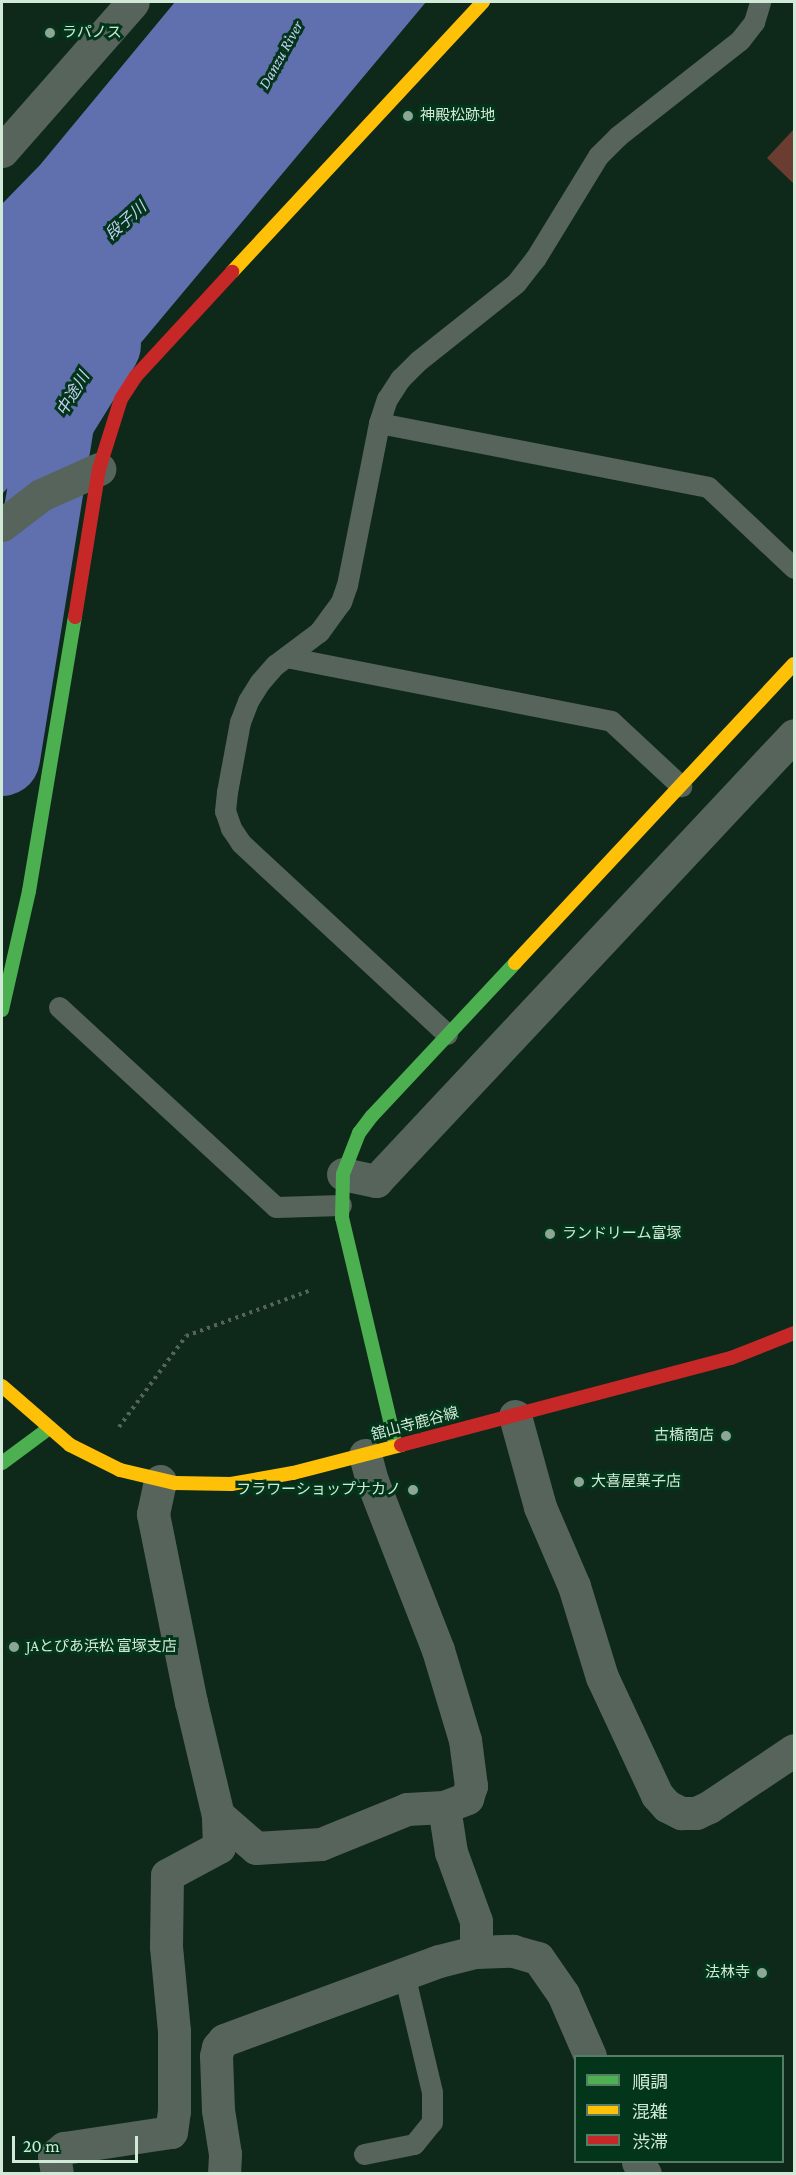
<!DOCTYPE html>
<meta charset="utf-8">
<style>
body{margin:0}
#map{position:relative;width:796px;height:2175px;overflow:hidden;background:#0e291a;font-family:"Crimson Pro","Noto Sans JP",serif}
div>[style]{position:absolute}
.green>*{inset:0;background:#6b3d30}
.water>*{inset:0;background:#6070af}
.river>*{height:76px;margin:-38px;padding:0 38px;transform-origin:38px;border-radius:38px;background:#6070af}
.path>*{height:4px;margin-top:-2px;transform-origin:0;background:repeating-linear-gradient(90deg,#55645b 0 3px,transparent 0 7.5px)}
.lane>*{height:21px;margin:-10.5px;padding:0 10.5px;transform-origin:10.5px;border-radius:10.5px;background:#57645b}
.street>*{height:33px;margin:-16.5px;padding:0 16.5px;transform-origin:16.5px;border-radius:16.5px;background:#57645b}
.fast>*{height:14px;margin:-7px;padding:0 7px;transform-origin:7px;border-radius:7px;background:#4caf50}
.slow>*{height:14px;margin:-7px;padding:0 7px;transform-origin:7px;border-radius:7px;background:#ffc107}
.jam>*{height:14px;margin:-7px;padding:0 7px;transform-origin:7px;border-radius:7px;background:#c62828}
.dots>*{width:16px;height:16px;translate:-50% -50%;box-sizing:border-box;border:3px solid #023519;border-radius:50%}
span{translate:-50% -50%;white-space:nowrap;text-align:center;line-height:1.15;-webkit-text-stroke:6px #023519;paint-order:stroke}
.poi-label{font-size:15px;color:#d1ead8}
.left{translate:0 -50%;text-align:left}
.right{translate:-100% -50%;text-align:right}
.street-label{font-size:15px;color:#d1ead8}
.water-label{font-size:16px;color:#c5cff6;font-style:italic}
.frame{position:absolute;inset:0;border:3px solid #d1ead8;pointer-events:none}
.legend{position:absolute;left:574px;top:2055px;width:210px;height:108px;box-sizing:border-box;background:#023519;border:2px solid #557d65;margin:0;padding:8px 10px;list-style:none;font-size:18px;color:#d1ead8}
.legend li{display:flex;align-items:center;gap:12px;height:30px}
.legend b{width:30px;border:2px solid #557d65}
.scale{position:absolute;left:12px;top:2136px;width:126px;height:27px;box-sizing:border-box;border:3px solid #d1ead8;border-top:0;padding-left:8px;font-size:18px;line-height:21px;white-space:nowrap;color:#d1ead8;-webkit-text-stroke:4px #023519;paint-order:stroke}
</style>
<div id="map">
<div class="green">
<i style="clip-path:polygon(794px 129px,794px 184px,767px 158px)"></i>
</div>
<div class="water">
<i style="clip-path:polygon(175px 2px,426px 2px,134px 351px,2px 494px,2px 204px,40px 165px)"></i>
</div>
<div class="river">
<i style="left:2px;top:758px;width:343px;rotate:-80.8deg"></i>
<i style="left:57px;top:419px;width:87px;rotate:-58.1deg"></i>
</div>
<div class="path">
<i style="left:119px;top:1427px;width:113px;rotate:-53.6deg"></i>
<i style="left:186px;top:1336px;width:131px;rotate:-20.1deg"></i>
</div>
<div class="lane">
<i style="left:379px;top:423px;width:335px;rotate:11deg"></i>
<i style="left:708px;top:487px;width:118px;rotate:43.3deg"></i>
<i style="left:286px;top:657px;width:331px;rotate:11.1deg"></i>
<i style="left:611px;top:721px;width:96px;rotate:42.9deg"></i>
<i style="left:59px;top:1007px;width:295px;rotate:42.7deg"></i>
<i style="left:276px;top:1207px;width:65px;rotate:-1.8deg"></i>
<i style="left:447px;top:1034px;width:281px;rotate:-137.2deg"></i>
<i style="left:241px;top:843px;width:18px;rotate:-124deg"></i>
<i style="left:231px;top:828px;width:18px;rotate:-109deg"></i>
<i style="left:225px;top:811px;width:19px;rotate:-84deg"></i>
<i style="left:227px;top:792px;width:71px;rotate:-79.5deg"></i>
<i style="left:240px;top:722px;width:22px;rotate:-69deg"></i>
<i style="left:248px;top:701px;width:22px;rotate:-58deg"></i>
<i style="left:260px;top:682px;width:23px;rotate:-49deg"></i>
<i style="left:275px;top:665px;width:55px;rotate:-36.9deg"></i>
<i style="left:319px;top:632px;width:37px;rotate:-54deg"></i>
<i style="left:341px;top:602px;width:18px;rotate:-71deg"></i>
<i style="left:347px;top:585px;width:165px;rotate:-78.8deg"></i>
<i style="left:379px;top:423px;width:25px;rotate:-72deg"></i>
<i style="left:387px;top:399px;width:24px;rotate:-57deg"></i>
<i style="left:400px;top:379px;width:25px;rotate:-45deg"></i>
<i style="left:418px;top:361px;width:125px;rotate:-38.5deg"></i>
<i style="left:516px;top:283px;width:31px;rotate:-52deg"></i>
<i style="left:535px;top:259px;width:121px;rotate:-58.5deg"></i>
<i style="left:598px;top:156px;width:28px;rotate:-45deg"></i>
<i style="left:618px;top:136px;width:155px;rotate:-38.2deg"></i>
<i style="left:740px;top:40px;width:23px;rotate:-52deg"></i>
<i style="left:754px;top:22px;width:21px;rotate:-73deg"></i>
<i style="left:364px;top:2154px;width:51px;rotate:-11.3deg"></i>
<i style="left:414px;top:2144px;width:28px;rotate:-51deg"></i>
<i style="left:432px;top:2122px;width:30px;rotate:-90deg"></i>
<i style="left:432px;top:2092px;width:121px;rotate:-103.3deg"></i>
</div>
<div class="street">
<i style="left:2px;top:151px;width:198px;rotate:-48.7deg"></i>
<i style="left:2px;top:525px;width:49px;rotate:-37.6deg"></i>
<i style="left:41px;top:495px;width:64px;rotate:-24.1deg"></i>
<i style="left:343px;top:1174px;width:34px;rotate:12deg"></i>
<i style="left:376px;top:1181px;width:611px;rotate:-46.86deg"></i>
<i style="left:515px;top:1416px;width:94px;rotate:74.6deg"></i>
<i style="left:540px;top:1507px;width:86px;rotate:66.7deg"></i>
<i style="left:574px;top:1586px;width:95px;rotate:72.9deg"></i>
<i style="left:602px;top:1677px;width:130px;rotate:65deg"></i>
<i style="left:657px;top:1795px;width:15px;rotate:48deg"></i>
<i style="left:667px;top:1806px;width:16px;rotate:27deg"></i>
<i style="left:681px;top:1813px;width:15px"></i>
<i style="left:696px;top:1813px;width:14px;rotate:-25deg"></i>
<i style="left:709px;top:1807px;width:102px;rotate:-33.8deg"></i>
<i style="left:160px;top:1481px;width:34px;rotate:102deg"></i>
<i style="left:153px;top:1514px;width:192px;rotate:78.6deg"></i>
<i style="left:191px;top:1702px;width:116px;rotate:76.6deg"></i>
<i style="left:218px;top:1815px;width:50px;rotate:41deg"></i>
<i style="left:256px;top:1848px;width:65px;rotate:-3.5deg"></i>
<i style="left:321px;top:1844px;width:93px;rotate:-22.1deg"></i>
<i style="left:407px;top:1809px;width:37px;rotate:-3deg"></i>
<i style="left:444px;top:1807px;width:25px;rotate:-21deg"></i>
<i style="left:467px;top:1798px;width:13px;rotate:-72deg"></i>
<i style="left:471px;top:1786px;width:46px;rotate:-97.4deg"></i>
<i style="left:465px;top:1740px;width:94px;rotate:-106.7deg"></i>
<i style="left:438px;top:1650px;width:181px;rotate:-111.3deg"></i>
<i style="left:372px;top:1481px;width:27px;rotate:-105deg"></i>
<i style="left:444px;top:1807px;width:46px;rotate:81.2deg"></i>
<i style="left:451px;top:1852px;width:73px;rotate:70.1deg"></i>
<i style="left:476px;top:1921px;width:31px;rotate:90deg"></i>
<i style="left:476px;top:1952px;width:37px;rotate:-2deg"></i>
<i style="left:513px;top:1951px;width:26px;rotate:16deg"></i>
<i style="left:538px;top:1958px;width:44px;rotate:55.2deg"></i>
<i style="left:563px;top:1994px;width:68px;rotate:66.5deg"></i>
<i style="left:638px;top:2162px;width:14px;rotate:60deg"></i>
<i style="left:57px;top:2174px;width:18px;rotate:-99deg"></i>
<i style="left:54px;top:2156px;width:13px;rotate:-39deg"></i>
<i style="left:64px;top:2148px;width:108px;rotate:-8.5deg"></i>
<i style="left:171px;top:2132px;width:21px;rotate:-82deg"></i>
<i style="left:174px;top:2111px;width:80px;rotate:-90deg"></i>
<i style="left:174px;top:2031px;width:84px;rotate:-95.4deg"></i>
<i style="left:166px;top:1947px;width:72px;rotate:-89.2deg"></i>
<i style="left:167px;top:1875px;width:59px;rotate:-28.3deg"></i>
<i style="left:219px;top:1847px;width:32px;rotate:-92deg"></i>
<i style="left:224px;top:2174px;width:20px;rotate:-87deg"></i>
<i style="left:225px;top:2154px;width:45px;rotate:-99deg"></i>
<i style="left:218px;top:2110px;width:54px;rotate:-92.1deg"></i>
<i style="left:216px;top:2056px;width:9px;rotate:-77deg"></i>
<i style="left:218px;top:2047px;width:9px;rotate:-49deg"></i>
<i style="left:224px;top:2040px;width:229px;rotate:-20.2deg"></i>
<i style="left:439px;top:1961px;width:38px;rotate:-14deg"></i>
</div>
<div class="fast">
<i style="left:2px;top:1010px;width:122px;rotate:-77.2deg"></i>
<i style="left:29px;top:891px;width:278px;rotate:-80.5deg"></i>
<i style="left:396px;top:1446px;width:234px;rotate:-103.3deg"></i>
<i style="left:342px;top:1218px;width:44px;rotate:-88.7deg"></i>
<i style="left:343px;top:1174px;width:44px;rotate:-68.7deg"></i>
<i style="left:359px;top:1133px;width:21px;rotate:-53deg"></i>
<i style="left:372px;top:1116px;width:209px;rotate:-46.9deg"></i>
<i style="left:2px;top:1463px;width:57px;rotate:-36.5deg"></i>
</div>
<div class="slow">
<i style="left:232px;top:272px;width:369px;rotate:-47.1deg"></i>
<i style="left:515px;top:963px;width:409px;rotate:-47deg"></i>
<i style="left:2px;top:1386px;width:90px;rotate:40.9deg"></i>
<i style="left:70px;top:1445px;width:56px;rotate:26.6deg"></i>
<i style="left:120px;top:1470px;width:57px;rotate:13.3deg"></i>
<i style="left:175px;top:1483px;width:56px;rotate:1deg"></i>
<i style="left:231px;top:1484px;width:63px;rotate:-10.1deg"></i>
<i style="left:293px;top:1473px;width:112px;rotate:-14.5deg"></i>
</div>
<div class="jam">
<i style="left:75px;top:617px;width:150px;rotate:-80.8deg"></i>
<i style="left:99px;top:469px;width:73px;rotate:-72.6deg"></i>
<i style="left:121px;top:399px;width:27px;rotate:-57deg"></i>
<i style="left:136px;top:376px;width:142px;rotate:-47.3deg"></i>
<i style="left:401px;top:1445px;width:341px;rotate:-14.8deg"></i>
<i style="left:731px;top:1358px;width:68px;rotate:-21.6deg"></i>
</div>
<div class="dots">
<i style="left:50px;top:33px;background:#8da696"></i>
<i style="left:408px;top:116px;background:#8da696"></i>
<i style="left:550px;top:1234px;background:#8da696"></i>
<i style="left:726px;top:1436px;background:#8da696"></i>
<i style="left:579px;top:1482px;background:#8da696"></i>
<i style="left:413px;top:1490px;background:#8da696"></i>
<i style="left:14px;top:1647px;background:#8da696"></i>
<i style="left:762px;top:1973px;background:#8da696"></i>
</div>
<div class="poi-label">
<span class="left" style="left:62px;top:33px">ラパノス</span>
<span class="left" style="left:420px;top:116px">神殿松跡地</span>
<span class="left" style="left:562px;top:1234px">ランドリーム富塚</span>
<span class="right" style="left:714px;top:1436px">古橋商店</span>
<span class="left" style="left:591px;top:1482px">大喜屋菓子店</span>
<span class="right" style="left:401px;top:1490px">フラワーショップナカノ</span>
<span class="left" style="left:26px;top:1647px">JAとぴあ浜松 富塚支店</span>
<span class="right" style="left:750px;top:1973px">法林寺</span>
</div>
<div class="street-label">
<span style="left:415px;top:1424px;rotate:-15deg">舘山寺鹿谷線</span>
</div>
<div class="water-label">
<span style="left:281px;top:55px;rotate:-61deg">Danzu River</span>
<span style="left:126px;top:221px;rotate:-42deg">段子川</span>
<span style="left:73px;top:394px;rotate:-59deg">中途川</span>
</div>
<div class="frame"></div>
<ul class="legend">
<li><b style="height:8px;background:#4caf50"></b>順調</li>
<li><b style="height:8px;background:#ffc107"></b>混雑</li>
<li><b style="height:8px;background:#c62828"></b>渋滞</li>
</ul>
<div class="scale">20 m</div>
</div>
